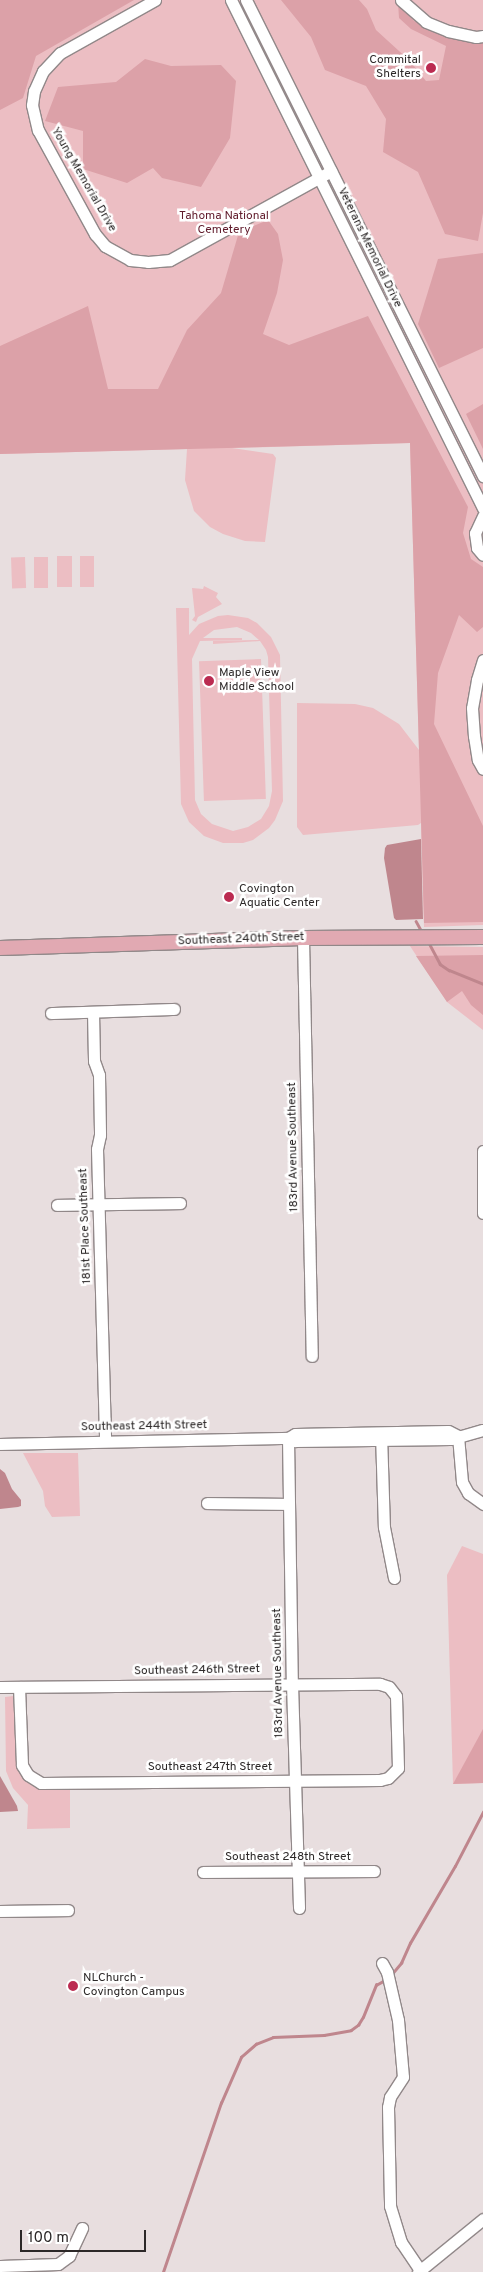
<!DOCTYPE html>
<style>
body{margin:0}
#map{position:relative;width:483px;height:2272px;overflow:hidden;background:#e8dedf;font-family:Overpass,sans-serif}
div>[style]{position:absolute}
.green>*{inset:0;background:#ecbec3;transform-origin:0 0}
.forest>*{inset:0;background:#dca1a8}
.water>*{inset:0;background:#bf868d}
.stream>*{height:2.5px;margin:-1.25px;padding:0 1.25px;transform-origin:1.25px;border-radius:1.25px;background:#bf868d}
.roads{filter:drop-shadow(1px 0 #918889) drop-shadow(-1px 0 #918889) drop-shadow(0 1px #918889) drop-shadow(0 -1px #918889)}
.minor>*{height:11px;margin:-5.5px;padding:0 5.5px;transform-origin:5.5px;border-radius:5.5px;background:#fff}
.major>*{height:14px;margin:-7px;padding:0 7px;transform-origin:7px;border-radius:7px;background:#e1a9b2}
.dots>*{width:14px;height:14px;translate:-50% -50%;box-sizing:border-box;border:2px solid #fff;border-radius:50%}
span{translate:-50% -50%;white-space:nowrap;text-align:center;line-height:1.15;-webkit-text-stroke:5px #fff;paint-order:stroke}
.poi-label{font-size:12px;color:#2c2828}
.right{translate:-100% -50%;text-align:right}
.left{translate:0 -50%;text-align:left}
.street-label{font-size:12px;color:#2c2828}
.park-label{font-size:12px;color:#601b2b}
.scale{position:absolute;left:20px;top:2230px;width:126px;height:22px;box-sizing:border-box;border:2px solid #2c2828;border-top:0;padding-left:6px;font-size:15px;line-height:18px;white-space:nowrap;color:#2c2828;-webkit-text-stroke:4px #fff;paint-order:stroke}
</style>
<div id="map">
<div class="green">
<i style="clip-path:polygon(0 0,483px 0,483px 925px,424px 927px,421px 823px,418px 825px,303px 835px,297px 827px,297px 703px,355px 704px,373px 708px,399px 724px,419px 750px,410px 443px,232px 448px,273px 454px,276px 458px,265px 542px,245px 541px,223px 534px,210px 527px,194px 511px,185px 480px,187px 449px,0 454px)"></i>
<i style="left:72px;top:556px;width:31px;height:15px;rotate:90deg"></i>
<i style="left:80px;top:556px;width:14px;height:31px"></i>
<i style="left:25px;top:557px;width:31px;height:14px;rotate:88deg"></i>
<i style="left:34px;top:557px;width:14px;height:31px"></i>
<i style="clip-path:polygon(204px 586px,218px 593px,216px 597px,222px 604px,198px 617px,196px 622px,192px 620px,195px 616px,192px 588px,203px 589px)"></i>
<i style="clip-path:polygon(evenodd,176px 608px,189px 608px,189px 635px,199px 624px,218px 616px,228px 615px,248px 618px,257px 623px,271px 637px,280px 655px,283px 801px,275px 820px,269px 828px,253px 840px,243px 843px,223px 843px,204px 836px,189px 822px,181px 804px,176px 608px,237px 627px,251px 633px,259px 640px,213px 641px,213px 644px,260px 641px,266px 650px,268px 657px,272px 791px,269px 806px,261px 819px,248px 827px,233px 831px,212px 824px,201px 814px,195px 800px,192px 659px,200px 641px,242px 640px,242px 638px,203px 638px,214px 630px,237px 627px)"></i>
<i style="left:261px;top:659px;width:140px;height:62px;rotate:88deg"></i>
<i style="clip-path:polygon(410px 946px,483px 947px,483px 1030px,447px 1002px)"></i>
<i style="clip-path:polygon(23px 1453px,78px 1453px,80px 1516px,52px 1517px,45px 1506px,43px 1491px)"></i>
<i style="clip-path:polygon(462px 1546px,483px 1554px,483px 1783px,453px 1784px,447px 1575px)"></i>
<i style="clip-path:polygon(13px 1696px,17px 1765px,20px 1773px,25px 1781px,40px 1787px,70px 1787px,70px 1828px,27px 1829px,28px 1805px,13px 1788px,6px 1771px,5px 1697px)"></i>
</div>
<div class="forest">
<i style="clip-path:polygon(0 0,134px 0,36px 56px,23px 98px,0 110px)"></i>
<i style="clip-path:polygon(281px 0,359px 0,367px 9px,376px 30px,410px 61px,426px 81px,439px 80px,446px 46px,411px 29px,399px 18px,398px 3px,414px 21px,450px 36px,483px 41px,483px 213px,478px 241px,445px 234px,418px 172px,383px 152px,386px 119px,366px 86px,325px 70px,311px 37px)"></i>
<i style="clip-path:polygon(145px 59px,171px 66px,221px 65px,236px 81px,230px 138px,201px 187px,162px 178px,153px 168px,127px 183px,83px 169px,83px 131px,45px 121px,58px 87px,116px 82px)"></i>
<i style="clip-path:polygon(268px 220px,278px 234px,283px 260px,277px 293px,263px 334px,289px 345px,368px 316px,468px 507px,463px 533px,471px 559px,483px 567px,483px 627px,477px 632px,459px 615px,438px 673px,434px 724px,483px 826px,483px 922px,424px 923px,410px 443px,0 454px,0 346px,88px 306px,108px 389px,158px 389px,187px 330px,221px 293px,239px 232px)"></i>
<i style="clip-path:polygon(483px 253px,483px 348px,439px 368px,418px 324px,438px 259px)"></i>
<i style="clip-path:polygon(483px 404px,483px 449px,466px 414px)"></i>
<i style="clip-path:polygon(483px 955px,483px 1015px,471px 1005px,462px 991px,447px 1002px,416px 956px)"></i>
<i style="clip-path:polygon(483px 1729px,483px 1783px,453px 1784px)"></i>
</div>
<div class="water">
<i style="clip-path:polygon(421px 839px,423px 919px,396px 920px,394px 918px,384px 858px,385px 848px,387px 845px)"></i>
<i style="clip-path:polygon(0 1469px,5px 1473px,12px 1489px,21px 1500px,21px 1506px,18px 1507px,0 1509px)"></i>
<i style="clip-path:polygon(0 1776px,17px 1806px,18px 1811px,0 1812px)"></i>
</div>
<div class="stream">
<i style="left:416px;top:921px;width:13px;rotate:61deg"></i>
<i style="left:428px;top:941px;width:26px;rotate:62deg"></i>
<i style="left:440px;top:964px;width:11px;rotate:34deg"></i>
<i style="left:449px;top:970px;width:37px;rotate:22deg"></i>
<i style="left:391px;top:1975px;width:16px;rotate:-50deg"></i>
<i style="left:401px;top:1963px;width:22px;rotate:-66deg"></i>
<i style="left:410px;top:1943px;width:89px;rotate:-59.7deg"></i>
<i style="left:455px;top:1866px;width:61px;rotate:-62.6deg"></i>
<i style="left:163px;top:2272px;width:179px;rotate:-71.1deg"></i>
<i style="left:221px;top:2103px;width:50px;rotate:-66.5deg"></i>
<i style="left:241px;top:2057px;width:20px;rotate:-41deg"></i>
<i style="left:256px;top:2044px;width:18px;rotate:-22deg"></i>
<i style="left:273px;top:2037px;width:51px;rotate:-2.2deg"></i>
<i style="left:324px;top:2035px;width:27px;rotate:-10deg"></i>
<i style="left:351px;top:2030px;width:9px;rotate:-36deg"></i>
<i style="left:358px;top:2025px;width:9px;rotate:-58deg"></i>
<i style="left:363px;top:2017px;width:35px;rotate:-68deg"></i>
<i style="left:376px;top:1985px;width:10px;rotate:-29deg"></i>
</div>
<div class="roads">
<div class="minor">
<i style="left:155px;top:0;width:109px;rotate:150.8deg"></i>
<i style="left:60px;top:53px;width:25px;rotate:133deg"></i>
<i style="left:43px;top:71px;width:22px;rotate:114deg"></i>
<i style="left:34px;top:91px;width:14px;rotate:98deg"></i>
<i style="left:32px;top:105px;width:26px;rotate:77deg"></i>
<i style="left:38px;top:130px;width:119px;rotate:61.3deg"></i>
<i style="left:95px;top:234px;width:16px;rotate:50deg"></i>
<i style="left:105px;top:246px;width:29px;rotate:29deg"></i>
<i style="left:130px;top:260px;width:18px;rotate:6deg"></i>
<i style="left:148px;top:262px;width:22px;rotate:-5deg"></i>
<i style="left:170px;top:260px;width:184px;rotate:-28.9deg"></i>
<i style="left:231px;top:0;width:567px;rotate:63.62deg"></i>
<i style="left:246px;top:0;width:532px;rotate:63.53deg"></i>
<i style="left:401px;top:0;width:33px;rotate:41deg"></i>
<i style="left:426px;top:22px;width:24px;rotate:22deg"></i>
<i style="left:448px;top:31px;width:29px;rotate:12deg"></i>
<i style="left:476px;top:37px;width:7px;rotate:-8deg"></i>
<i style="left:483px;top:516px;width:19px;rotate:115deg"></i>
<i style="left:475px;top:533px;width:15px;rotate:82deg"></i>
<i style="left:477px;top:548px;width:9px;rotate:49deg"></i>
<i style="left:483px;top:660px;width:21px;rotate:107deg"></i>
<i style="left:477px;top:680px;width:28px;rotate:100deg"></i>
<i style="left:472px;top:708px;width:28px;rotate:86deg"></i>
<i style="left:474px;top:736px;width:24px;rotate:81deg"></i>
<i style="left:478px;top:760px;width:10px;rotate:61deg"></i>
<i style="left:303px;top:938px;width:418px;rotate:88.8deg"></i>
<i style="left:93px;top:1012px;width:49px;rotate:88.8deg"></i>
<i style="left:94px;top:1061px;width:15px;rotate:70deg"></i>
<i style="left:99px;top:1075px;width:60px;rotate:89deg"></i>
<i style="left:100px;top:1135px;width:14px;rotate:102deg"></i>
<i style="left:97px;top:1149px;width:292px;rotate:88.4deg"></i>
<i style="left:51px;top:1013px;width:123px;rotate:-1.9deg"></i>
<i style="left:483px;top:1151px;width:62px;rotate:90deg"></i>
<i style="left:57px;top:1205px;width:123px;rotate:-0.9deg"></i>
<i style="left:381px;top:1434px;width:93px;rotate:88.2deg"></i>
<i style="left:384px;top:1527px;width:52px;rotate:78.9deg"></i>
<i style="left:458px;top:1436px;width:11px;rotate:-153deg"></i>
<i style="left:448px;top:1431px;width:153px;rotate:178.9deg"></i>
<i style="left:295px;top:1434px;width:8px;rotate:150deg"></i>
<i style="left:288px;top:1438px;width:8px;rotate:23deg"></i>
<i style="left:295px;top:1441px;width:156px;rotate:-0.7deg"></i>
<i style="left:451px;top:1439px;width:33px;rotate:-16deg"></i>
<i style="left:458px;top:1436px;width:46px;rotate:85deg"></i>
<i style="left:462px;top:1482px;width:13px;rotate:61deg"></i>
<i style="left:468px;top:1493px;width:19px;rotate:36deg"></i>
<i style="left:0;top:1444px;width:288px;rotate:-1.2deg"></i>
<i style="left:288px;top:1438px;width:246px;rotate:89.1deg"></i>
<i style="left:292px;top:1684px;width:224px;rotate:88.2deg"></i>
<i style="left:207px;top:1503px;width:82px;rotate:0.7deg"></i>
<i style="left:0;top:1687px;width:380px;rotate:-0.5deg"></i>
<i style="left:380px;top:1684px;width:9px;rotate:18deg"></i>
<i style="left:389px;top:1687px;width:11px;rotate:52deg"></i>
<i style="left:396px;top:1696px;width:72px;rotate:88.4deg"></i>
<i style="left:398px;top:1768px;width:14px;rotate:135deg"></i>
<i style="left:388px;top:1778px;width:8px;rotate:166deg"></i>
<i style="left:380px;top:1780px;width:339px;rotate:179.5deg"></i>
<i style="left:41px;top:1783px;width:15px;rotate:-148deg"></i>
<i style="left:28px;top:1775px;width:12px;rotate:-121deg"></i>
<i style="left:22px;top:1765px;width:78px;rotate:-92.2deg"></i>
<i style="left:203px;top:1872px;width:171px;rotate:-0.3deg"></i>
<i style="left:0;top:1911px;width:68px;rotate:-0.8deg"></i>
<i style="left:382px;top:1963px;width:10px;rotate:61deg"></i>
<i style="left:387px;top:1972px;width:49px;rotate:77.1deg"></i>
<i style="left:398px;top:2020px;width:57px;rotate:85deg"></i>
<i style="left:403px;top:2077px;width:24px;rotate:123deg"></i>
<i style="left:390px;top:2097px;width:10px;rotate:101deg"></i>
<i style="left:388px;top:2107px;width:99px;rotate:88.8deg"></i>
<i style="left:390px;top:2206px;width:38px;rotate:73deg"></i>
<i style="left:401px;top:2242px;width:34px;rotate:56deg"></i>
<i style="left:0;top:2266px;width:58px;rotate:-2deg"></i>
<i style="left:58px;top:2264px;width:14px;rotate:-36deg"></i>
<i style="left:69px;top:2256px;width:31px;rotate:-65deg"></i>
<i style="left:418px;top:2272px;width:84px;rotate:-39.2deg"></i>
</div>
<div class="major">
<i style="left:0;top:948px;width:303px;rotate:-1.9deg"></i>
<i style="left:303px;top:938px;width:180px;rotate:-0.3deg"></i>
</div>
</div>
<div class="dots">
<i style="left:431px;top:68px;background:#bb2b51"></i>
<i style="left:209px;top:681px;background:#bb2b51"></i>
<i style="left:229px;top:897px;background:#bb2b51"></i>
<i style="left:73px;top:1986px;background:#bb2b51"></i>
</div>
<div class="poi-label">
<span class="right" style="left:421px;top:68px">Commital<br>Shelters</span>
<span class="left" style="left:219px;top:681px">Maple View<br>Middle School</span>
<span class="left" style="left:239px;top:897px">Covington<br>Aquatic Center</span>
<span class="left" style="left:83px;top:1986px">NLChurch -<br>Covington Campus</span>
</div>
<div class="street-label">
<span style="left:83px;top:180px;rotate:60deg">Young Memorial Drive</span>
<span style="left:369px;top:248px;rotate:64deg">Veterans Memorial Drive</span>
<span style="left:241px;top:940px;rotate:-2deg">Southeast 240th Street</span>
<span style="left:294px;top:1147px;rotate:-91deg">183rd Avenue Southeast</span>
<span style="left:86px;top:1226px;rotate:-92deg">181st Place Southeast</span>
<span style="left:144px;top:1427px;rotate:-1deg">Southeast 244th Street</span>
<span style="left:197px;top:1671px;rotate:-1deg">Southeast 246th Street</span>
<span style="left:279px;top:1673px;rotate:-91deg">183rd Avenue Southeast</span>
<span style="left:210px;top:1768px">Southeast 247th Street</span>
<span style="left:288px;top:1858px">Southeast 248th Street</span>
</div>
<div class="park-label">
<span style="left:224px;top:224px">Tahoma National<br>Cemetery</span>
</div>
<div class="scale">100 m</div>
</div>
